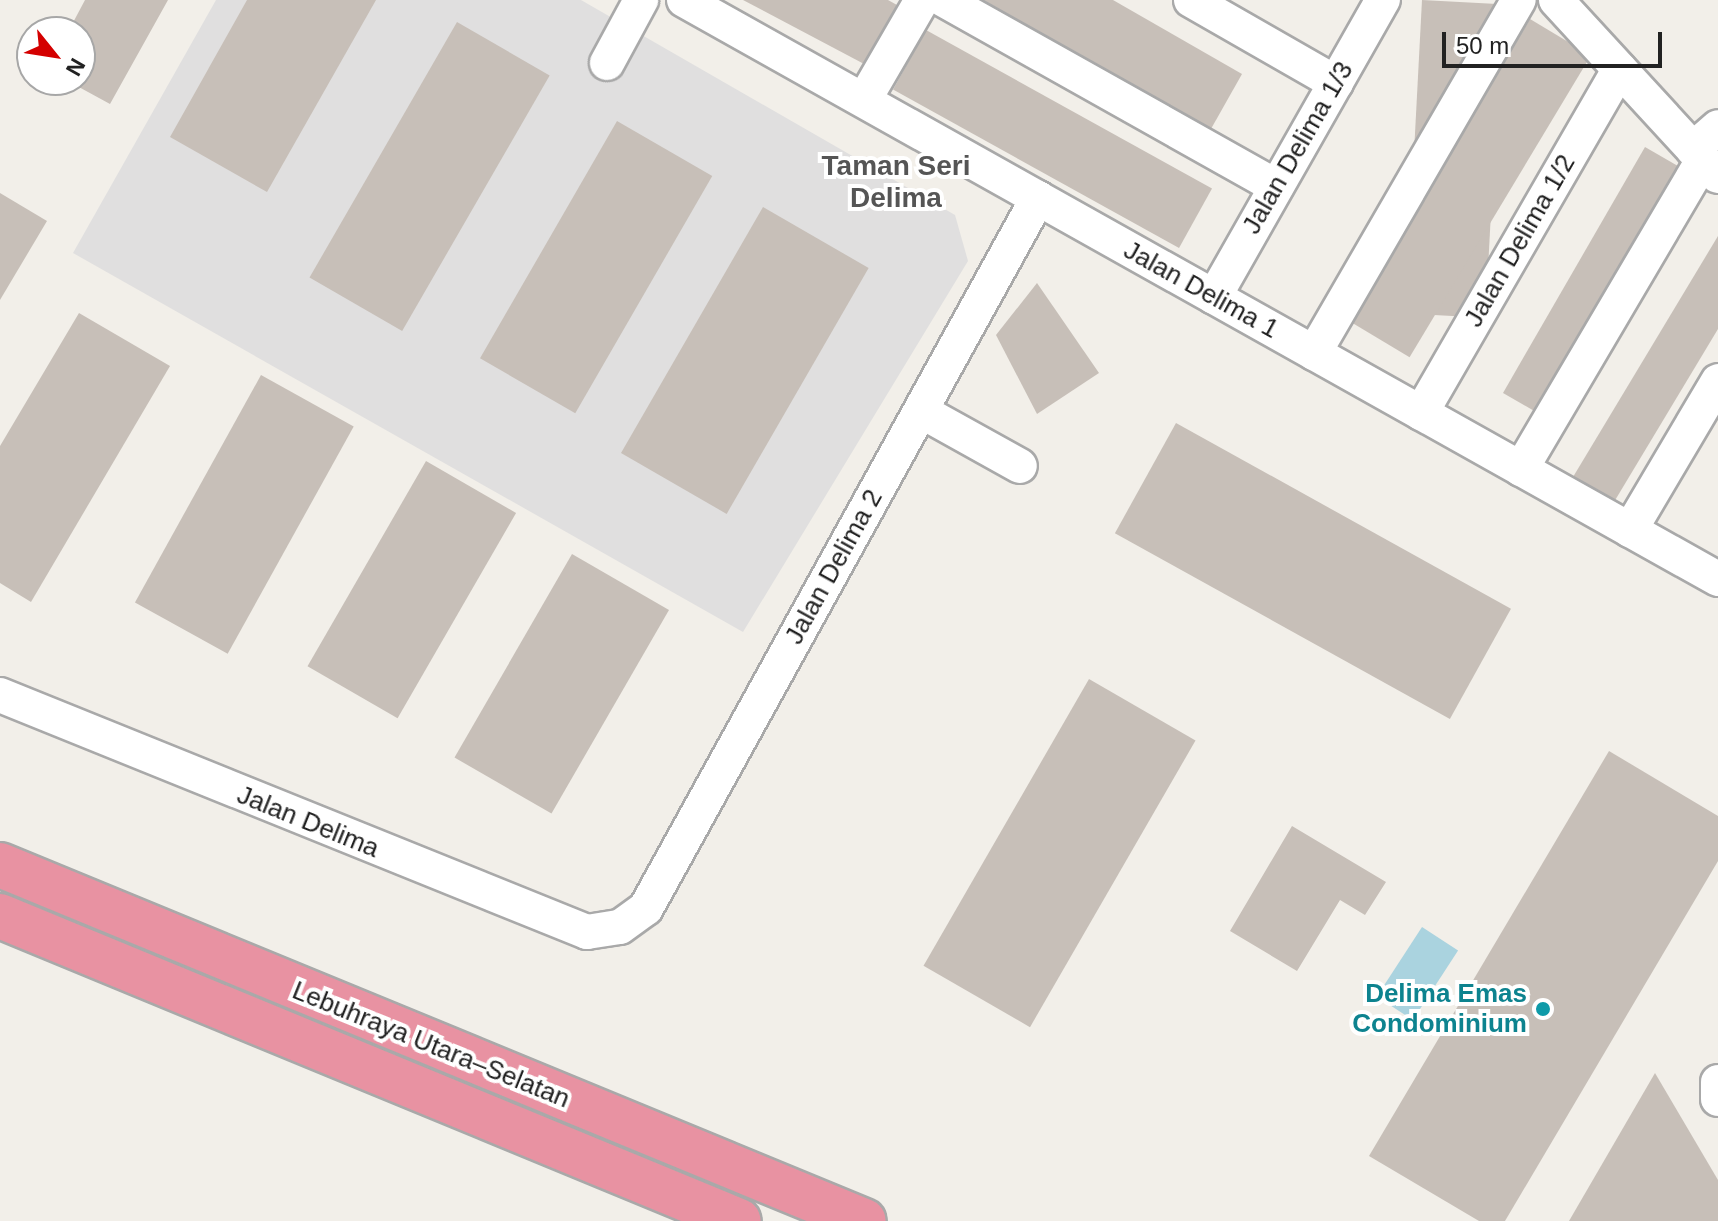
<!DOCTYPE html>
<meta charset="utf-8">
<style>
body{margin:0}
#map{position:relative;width:1718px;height:1221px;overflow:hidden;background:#f2efe9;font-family:Arial,sans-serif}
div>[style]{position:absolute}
.residential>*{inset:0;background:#e0dfdf}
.water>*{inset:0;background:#aad3df;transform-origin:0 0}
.building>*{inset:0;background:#c7bfb8;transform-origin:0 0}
.roads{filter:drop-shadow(2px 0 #a9a9a9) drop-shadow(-2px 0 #a9a9a9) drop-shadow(0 2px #a9a9a9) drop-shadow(0 -2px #a9a9a9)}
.minor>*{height:34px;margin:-17px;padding:0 17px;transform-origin:17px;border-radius:17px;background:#fff}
.highway>*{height:44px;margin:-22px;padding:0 22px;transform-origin:22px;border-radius:22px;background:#e892a2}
.dots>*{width:22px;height:22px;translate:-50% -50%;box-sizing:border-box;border:4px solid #fff;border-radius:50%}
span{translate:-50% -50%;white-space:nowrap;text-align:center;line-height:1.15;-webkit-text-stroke:8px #fff;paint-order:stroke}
.street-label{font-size:26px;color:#222}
.culture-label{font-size:26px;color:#0d838f;font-weight:700}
.right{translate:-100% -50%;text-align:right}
.neighbourhood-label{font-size:28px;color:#555;font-weight:700}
.north{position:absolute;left:16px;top:16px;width:80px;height:80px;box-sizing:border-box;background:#fff;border:2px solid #a7a7a7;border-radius:50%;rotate:120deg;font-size:22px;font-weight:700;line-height:32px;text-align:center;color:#222}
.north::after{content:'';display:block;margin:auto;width:28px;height:36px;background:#d40000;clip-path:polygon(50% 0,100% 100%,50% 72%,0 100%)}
.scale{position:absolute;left:1442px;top:32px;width:220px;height:36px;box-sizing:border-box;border:4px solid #222;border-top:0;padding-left:10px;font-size:24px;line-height:28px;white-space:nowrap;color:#222;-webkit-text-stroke:6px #fff;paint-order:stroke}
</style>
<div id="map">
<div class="residential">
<i style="clip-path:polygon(216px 0,581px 0,955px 215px,968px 261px,743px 632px,73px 253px)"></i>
</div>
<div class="water">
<i style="left:1422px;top:927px;width:43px;height:83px;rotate:33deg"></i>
</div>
<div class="building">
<i style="clip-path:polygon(85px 0,168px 0,110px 104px,66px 80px,80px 80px,80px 32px,68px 32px)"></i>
<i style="clip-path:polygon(247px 0,376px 0,267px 192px,170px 137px)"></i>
<i style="clip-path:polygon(743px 0,888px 0,897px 5px,866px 65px)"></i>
<i style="clip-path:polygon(968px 0,1113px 0,1242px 74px,1207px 136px)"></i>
<i style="left:1422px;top:0;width:80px;height:314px;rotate:3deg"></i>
<i style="left:1530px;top:19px;width:71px;height:352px;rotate:31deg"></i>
<i style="left:457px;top:22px;width:107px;height:295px;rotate:30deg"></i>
<i style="left:926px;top:30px;width:327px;height:68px;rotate:29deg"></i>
<i style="left:617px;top:121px;width:110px;height:274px;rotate:30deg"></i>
<i style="left:1645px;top:147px;width:48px;height:284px;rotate:30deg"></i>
<i style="clip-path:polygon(0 193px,47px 221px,0 300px)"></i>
<i style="left:763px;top:207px;width:122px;height:284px;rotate:30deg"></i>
<i style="clip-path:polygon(1718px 236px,1718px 329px,1614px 502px,1573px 477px)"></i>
<i style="clip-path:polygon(1037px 283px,1099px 373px,1037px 414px,996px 335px)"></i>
<i style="clip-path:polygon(79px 313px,170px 366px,31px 602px,0 583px,0 446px)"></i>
<i style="left:261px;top:375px;width:106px;height:260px;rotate:29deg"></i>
<i style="left:1176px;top:423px;width:383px;height:126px;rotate:29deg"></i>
<i style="left:426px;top:461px;width:104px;height:237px;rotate:30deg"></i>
<i style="left:572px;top:554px;width:112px;height:235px;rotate:30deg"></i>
<i style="left:1089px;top:679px;width:123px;height:331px;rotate:30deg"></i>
<i style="clip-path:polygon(1609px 751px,1718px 816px,1718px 861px,1505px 1221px,1479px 1221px,1369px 1156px)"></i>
<i style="clip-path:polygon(1292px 826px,1386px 882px,1365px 915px,1340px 900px,1297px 971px,1230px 931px)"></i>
<i style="clip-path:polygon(1655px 1073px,1718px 1180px,1718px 1221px,1569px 1221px)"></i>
</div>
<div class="roads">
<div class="minor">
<i style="left:684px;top:0;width:1185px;rotate:29.25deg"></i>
<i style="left:944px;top:0;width:381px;rotate:29.3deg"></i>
<i style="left:1191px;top:0;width:167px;rotate:29.8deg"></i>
<i style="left:1556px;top:0;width:239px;rotate:47.4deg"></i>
<i style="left:607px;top:63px;width:72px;rotate:-61.6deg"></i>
<i style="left:864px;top:100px;width:116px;rotate:-59.9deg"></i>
<i style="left:1693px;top:149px;width:33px;rotate:-41deg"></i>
<i style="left:1214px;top:297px;width:342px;rotate:-60.4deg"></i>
<i style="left:1314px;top:353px;width:408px;rotate:-59.9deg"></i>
<i style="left:921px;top:411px;width:113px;rotate:29.1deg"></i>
<i style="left:1421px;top:413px;width:397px;rotate:-60deg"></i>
<i style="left:1521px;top:469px;width:359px;rotate:-59.5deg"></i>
<i style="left:1630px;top:530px;width:173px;rotate:-59.4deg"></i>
<i style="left:0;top:695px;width:633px;rotate:21.99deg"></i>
<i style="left:587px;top:932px;width:33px;rotate:-9deg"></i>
<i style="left:620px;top:927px;width:32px;rotate:-36deg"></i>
<i style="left:646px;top:908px;width:811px;rotate:-61.1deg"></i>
<i style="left:1718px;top:1082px;width:17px;rotate:90deg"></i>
</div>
<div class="highway">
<i style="left:0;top:865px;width:934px;rotate:22.39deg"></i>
<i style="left:0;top:916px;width:799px;rotate:22.43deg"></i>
</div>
</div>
<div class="dots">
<i style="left:1543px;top:1009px;background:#0f9aa8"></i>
</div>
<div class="street-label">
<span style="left:1298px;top:148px;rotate:-60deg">Jalan Delima 1/3</span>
<span style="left:1520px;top:241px;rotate:-60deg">Jalan Delima 1/2</span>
<span style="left:1201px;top:290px;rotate:29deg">Jalan Delima 1</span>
<span style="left:834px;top:567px;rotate:-61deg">Jalan Delima 2</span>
<span style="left:308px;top:822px;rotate:22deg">Jalan Delima</span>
<span style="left:431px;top:1045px;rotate:22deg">Lebuhraya Utara–Selatan</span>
</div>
<div class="culture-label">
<span class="right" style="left:1527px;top:1009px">Delima Emas<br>Condominium</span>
</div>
<div class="neighbourhood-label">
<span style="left:896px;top:182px">Taman Seri<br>Delima</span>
</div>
<div class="north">N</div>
<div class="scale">50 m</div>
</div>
